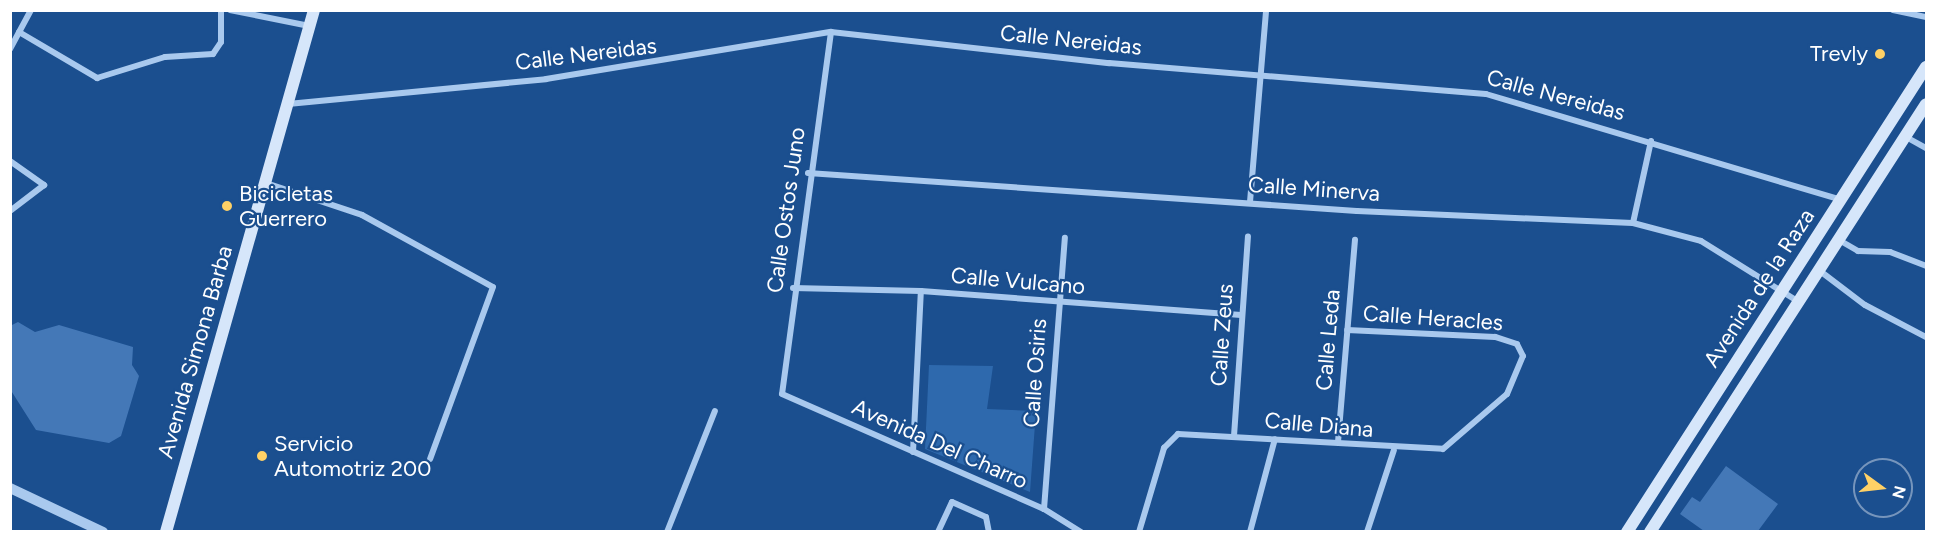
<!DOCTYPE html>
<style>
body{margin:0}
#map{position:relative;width:1937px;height:542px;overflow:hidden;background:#1b4f8f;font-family:Figtree,sans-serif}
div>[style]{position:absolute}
.green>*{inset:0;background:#2e69ad}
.building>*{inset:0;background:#4478b7}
.minor>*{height:6px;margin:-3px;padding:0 3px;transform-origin:3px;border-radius:3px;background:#a9c9ee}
.tertiary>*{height:10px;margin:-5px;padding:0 5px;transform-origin:5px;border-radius:5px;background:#a9c9ee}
.secondary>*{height:12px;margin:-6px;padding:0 6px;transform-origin:6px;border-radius:6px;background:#d6e6fa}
.dots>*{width:16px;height:16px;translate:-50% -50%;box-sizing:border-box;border:3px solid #1b4f8f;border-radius:50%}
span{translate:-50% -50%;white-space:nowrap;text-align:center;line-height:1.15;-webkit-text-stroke:4.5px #1b4f8f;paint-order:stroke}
.street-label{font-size:22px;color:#fff}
.poi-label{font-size:22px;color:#fff}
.right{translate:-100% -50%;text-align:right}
.left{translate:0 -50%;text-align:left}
.frame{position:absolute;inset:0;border:12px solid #fff;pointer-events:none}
.north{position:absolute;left:1853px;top:458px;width:60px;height:60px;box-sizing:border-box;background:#1b4f8f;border:2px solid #7695bc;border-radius:50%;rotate:105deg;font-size:16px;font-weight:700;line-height:24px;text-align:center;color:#fff}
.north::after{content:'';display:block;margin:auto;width:21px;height:27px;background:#ffd166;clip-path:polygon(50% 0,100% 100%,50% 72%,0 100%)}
</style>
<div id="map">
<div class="green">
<i style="clip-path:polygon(929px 365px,993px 366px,987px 409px,1036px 411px,1030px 492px,925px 449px)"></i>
</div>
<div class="building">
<i style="clip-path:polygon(18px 322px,35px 332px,59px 325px,133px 347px,132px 365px,139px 376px,121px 436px,109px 443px,36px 430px,10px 389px,10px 326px)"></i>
<i style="clip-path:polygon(1726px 466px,1778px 504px,1758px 531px,1704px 531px,1680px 514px,1692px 497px,1700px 502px)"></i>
</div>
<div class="minor">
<i style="left:230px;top:10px;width:81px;rotate:11.4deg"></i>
<i style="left:1893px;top:10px;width:34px;rotate:12deg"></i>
<i style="left:19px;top:32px;width:91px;rotate:30.5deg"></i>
<i style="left:97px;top:78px;width:71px;rotate:-17.2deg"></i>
<i style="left:165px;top:57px;width:48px;rotate:-3.6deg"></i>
<i style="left:213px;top:54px;width:14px;rotate:-56deg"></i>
<i style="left:221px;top:42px;width:32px;rotate:-90deg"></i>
<i style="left:831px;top:32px;width:365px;rotate:97.7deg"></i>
<i style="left:782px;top:394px;width:286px;rotate:23.7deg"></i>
<i style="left:1044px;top:509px;width:44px;rotate:31.9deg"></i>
<i style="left:10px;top:49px;width:44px;rotate:-61.7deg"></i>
<i style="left:288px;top:104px;width:259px;rotate:-5.5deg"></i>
<i style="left:546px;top:79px;width:289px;rotate:-9.4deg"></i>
<i style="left:831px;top:32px;width:280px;rotate:6.4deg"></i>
<i style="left:1109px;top:63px;width:378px;rotate:4.7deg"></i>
<i style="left:1486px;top:94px;width:370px;rotate:16.6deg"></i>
<i style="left:1906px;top:137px;width:23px;rotate:29deg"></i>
<i style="left:10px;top:161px;width:42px;rotate:35.2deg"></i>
<i style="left:44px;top:185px;width:43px;rotate:142.6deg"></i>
<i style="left:808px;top:173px;width:550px;rotate:3.96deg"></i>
<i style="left:1357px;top:211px;width:276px;rotate:2.5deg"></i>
<i style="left:1633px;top:223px;width:70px;rotate:14.8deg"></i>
<i style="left:1701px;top:241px;width:115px;rotate:31.9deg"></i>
<i style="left:266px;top:183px;width:101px;rotate:18.4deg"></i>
<i style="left:362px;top:215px;width:149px;rotate:28.8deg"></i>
<i style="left:493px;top:287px;width:183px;rotate:110.1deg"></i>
<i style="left:1250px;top:202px;width:193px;rotate:-85.2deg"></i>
<i style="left:1633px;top:223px;width:84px;rotate:-77.6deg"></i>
<i style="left:1839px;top:240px;width:22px;rotate:30deg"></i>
<i style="left:1858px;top:251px;width:32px;rotate:2deg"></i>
<i style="left:1890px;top:252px;width:39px;rotate:21deg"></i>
<i style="left:1820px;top:271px;width:56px;rotate:37.1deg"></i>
<i style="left:1865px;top:305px;width:69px;rotate:27.7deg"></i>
<i style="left:793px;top:288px;width:128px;rotate:1.3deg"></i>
<i style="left:921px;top:291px;width:321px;rotate:4.3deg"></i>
<i style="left:1234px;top:436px;width:200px;rotate:-86deg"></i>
<i style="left:1338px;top:442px;width:203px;rotate:-85.2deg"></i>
<i style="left:913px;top:452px;width:161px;rotate:-87.2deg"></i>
<i style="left:1044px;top:509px;width:272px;rotate:-85.6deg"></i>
<i style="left:667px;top:532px;width:130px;rotate:-68.4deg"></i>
<i style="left:938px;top:532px;width:33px;rotate:-65deg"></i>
<i style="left:952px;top:502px;width:37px;rotate:24deg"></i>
<i style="left:986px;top:517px;width:15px;rotate:79deg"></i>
<i style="left:1139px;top:532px;width:88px;rotate:-73.4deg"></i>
<i style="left:1164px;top:448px;width:20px;rotate:-45deg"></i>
<i style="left:1178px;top:434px;width:265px;rotate:3.2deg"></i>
<i style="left:1443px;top:449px;width:84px;rotate:-40.7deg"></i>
<i style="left:1507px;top:394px;width:41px;rotate:-67.2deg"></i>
<i style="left:1523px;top:356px;width:13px;rotate:-117deg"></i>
<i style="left:1517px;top:344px;width:23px;rotate:-162deg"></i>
<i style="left:1495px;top:337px;width:148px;rotate:-177.3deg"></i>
<i style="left:1250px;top:532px;width:96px;rotate:-75deg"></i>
<i style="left:1367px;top:532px;width:86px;rotate:-71.8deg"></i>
</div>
<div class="tertiary">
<i style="left:10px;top:488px;width:103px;rotate:25.3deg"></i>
</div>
<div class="secondary">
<i style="left:166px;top:532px;width:543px;rotate:-74.17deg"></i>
<i style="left:1627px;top:532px;width:553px;rotate:-57.26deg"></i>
<i style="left:1650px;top:532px;width:509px;rotate:-57.18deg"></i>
</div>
<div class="dots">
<i style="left:1880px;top:54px;background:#ffd166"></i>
<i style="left:227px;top:206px;background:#ffd166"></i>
<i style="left:262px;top:456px;background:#ffd166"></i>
</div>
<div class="street-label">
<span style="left:1071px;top:40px;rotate:6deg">Calle Nereidas</span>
<span style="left:586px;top:54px;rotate:-7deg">Calle Nereidas</span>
<span style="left:1556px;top:95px;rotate:15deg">Calle Nereidas</span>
<span style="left:1314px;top:189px;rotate:4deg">Calle Minerva</span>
<span style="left:786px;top:210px;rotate:-82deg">Calle Ostos Juno</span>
<span style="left:1018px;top:281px;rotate:5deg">Calle Vulcano</span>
<span style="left:1759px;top:288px;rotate:-57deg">Avenida de la Raza</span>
<span style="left:1433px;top:318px;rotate:4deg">Calle Heracles</span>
<span style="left:1222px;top:335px;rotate:-86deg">Calle Zeus</span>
<span style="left:1328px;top:340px;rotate:-85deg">Calle Leda</span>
<span style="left:195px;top:352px;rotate:-74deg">Avenida Simona Barba</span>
<span style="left:1035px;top:373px;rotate:-86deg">Calle Osiris</span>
<span style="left:1319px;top:425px;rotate:5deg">Calle Diana</span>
<span style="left:940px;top:444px;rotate:24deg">Avenida Del Charro</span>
</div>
<div class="poi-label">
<span class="right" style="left:1868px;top:54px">Trevly</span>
<span class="left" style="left:239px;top:206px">Bicicletas<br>Guerrero</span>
<span class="left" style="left:274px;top:456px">Servicio<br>Automotriz 200</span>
</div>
<div class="frame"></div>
<div class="north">N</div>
</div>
